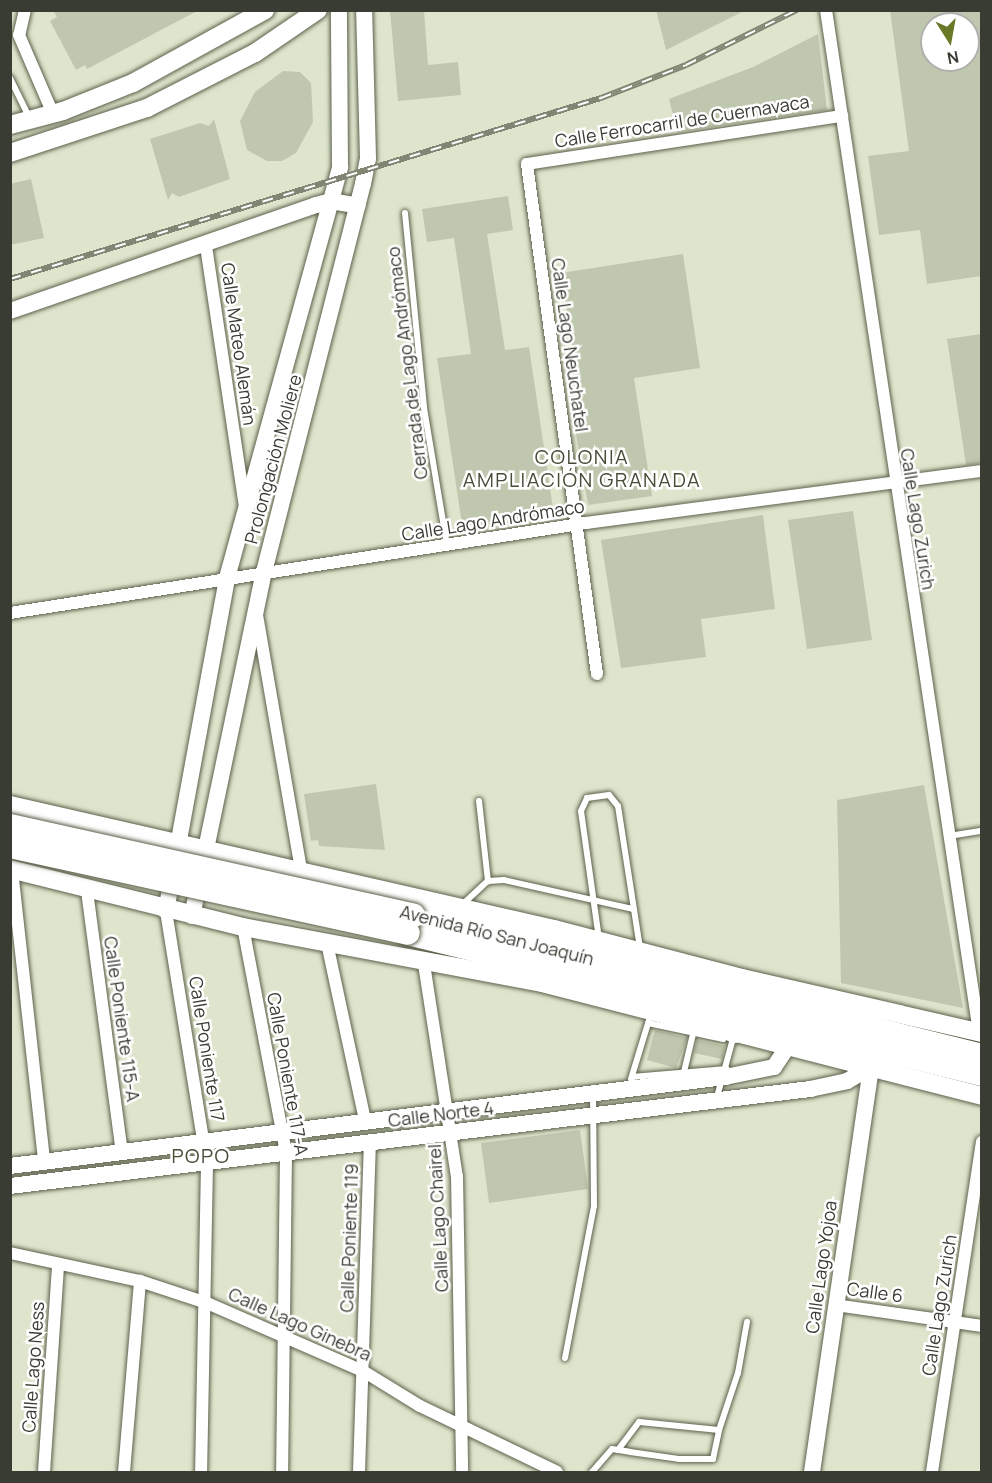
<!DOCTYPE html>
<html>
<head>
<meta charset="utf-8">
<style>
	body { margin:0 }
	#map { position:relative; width:992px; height:1483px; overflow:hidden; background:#dee5cc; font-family:Manrope,sans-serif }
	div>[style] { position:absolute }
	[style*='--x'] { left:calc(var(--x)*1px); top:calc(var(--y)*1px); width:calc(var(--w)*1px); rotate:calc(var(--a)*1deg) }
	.building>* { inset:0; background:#c0c7af }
	.roads { filter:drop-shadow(0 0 2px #5b614b) drop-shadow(0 0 2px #5b614b) }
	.service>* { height:6px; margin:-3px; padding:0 3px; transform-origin:3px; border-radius:3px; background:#fff }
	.minor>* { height:12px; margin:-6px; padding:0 6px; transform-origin:6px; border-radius:6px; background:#fff }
	.tertiary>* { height:16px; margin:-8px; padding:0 8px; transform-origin:8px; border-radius:8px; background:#fff }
	.secondary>* { height:18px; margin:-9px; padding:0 9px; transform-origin:9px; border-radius:9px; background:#fff }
	.motorway>* { height:24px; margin:-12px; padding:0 12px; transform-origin:12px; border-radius:12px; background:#fff }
	.rail>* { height:6px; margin-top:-3px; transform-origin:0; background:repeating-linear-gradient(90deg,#fff 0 11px,#808574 0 22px); box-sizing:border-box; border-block:2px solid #808574 }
	.bridges { filter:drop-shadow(0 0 2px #5b614b) drop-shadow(0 0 2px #5b614b) }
	.motorway-bridge>* { height:24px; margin:-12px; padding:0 12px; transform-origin:12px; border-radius:12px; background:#fff }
	span { translate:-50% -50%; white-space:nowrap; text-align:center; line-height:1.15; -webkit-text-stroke:5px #fff; paint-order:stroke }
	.street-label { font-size:18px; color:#393c32 }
	.neighbourhood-label { font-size:20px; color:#484d38; letter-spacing:1.5px }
	.frame { position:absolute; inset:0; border:12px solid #393c32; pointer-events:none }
	.north { position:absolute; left:920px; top:12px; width:60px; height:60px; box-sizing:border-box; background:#fff; border:2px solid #b0b1ad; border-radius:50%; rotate:169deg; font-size:16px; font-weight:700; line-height:24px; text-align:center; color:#393c32 }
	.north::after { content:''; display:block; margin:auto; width:21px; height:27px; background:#697927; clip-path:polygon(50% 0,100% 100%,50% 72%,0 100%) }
</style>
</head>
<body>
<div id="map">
	<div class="building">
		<i style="clip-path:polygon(53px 10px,199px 10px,87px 69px,85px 65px,76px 70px,50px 21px,57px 17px)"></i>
		<i style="clip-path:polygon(390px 10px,424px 10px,428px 65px,458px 62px,461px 95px,398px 101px)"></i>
		<i style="clip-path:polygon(656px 10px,746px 10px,666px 50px)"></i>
		<i style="clip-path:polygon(evenodd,890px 10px,981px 10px,981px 276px,927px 284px,920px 230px,879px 235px,868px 156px,909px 151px,890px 10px,932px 24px,968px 24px,968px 60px,932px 60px,932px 24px)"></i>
		<i style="clip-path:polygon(818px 34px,827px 110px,677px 132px,669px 99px,753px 67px)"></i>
		<i style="clip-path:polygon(283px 71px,300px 72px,311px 83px,313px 122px,296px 153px,282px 161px,267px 161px,247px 150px,240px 121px,255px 92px)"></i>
		<i style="clip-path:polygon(214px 119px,230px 179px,179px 197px,172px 193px,168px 200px,150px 139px,200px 123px,209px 126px)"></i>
		<i style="clip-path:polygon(31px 179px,44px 238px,10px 245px,10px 184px)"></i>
		<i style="clip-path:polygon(508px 196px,513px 230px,487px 234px,505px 350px,529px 347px,554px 515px,463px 531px,437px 358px,471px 354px,454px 238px,427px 242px,422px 209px)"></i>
		<i style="clip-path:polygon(683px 254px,700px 368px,634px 378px,652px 496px,588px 505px,570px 398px,580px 396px,561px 273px)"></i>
		<i style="clip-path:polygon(981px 334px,981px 463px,966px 465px,947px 339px)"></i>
		<i style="clip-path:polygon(853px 511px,872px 640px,807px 649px,788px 520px)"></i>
		<i style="clip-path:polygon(763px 515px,775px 609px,701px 619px,706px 657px,621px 668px,601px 540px)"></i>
		<i style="clip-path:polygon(376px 784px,385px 850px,319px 846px,318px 840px,311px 841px,304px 794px)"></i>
		<i style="clip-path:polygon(924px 785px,963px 1008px,841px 983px,837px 800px)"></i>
		<i style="clip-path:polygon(655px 1030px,687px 1038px,676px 1068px,647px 1060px)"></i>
		<i style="clip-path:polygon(697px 1040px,725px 1046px,722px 1059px,694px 1053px)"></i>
		<i style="clip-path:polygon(580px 1130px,588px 1189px,489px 1203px,481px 1143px)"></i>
	</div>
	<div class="roads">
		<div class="service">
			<i style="--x:10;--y:78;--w:43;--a:64"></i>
			<i style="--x:405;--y:213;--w:196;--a:84.4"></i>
			<i style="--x:424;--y:408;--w:139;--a:80.5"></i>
			<i style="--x:479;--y:801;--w:81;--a:83.6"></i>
			<i style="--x:949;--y:836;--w:33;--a:-9"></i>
			<i style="--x:463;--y:904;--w:34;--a:-43"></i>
			<i style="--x:488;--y:881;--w:16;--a:-4"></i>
			<i style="--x:504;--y:880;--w:132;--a:12.7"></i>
			<i style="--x:599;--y:939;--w:129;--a:-98"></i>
			<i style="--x:581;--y:811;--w:14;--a:-65"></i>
			<i style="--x:587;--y:798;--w:22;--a:-8"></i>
			<i style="--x:609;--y:795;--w:14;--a:51"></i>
			<i style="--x:618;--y:806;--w:144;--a:81.2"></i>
			<i style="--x:648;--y:1023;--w:77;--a:12"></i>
			<i style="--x:683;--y:1076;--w:47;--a:-76.6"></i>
			<i style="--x:632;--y:1077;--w:95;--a:-4.8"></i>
			<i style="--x:631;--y:1079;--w:62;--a:-73"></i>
			<i style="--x:717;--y:1097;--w:64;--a:-74.7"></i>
			<i style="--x:565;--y:1358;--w:155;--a:-79.2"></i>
			<i style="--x:594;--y:1206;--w:113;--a:-90.5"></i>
			<i style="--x:719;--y:1430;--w:60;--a:-71.6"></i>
			<i style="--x:738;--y:1373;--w:52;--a:-80"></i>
			<i style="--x:592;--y:1472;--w:30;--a:-49"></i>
			<i style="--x:612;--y:1449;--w:18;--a:9"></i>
			<i style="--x:630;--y:1452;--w:49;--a:8.1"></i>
			<i style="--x:679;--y:1459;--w:34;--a:0"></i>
			<i style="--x:713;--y:1459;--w:30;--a:-78"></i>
			<i style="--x:719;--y:1430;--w:80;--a:-174.3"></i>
			<i style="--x:639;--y:1422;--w:35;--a:127"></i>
		</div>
		<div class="minor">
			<i style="--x:25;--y:10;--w:26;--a:103"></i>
			<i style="--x:19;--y:35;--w:86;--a:66.7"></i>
			<i style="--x:826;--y:10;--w:1033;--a:81.49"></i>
			<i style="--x:206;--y:246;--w:263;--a:81.5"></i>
			<i style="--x:10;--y:613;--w:583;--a:-8.88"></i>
			<i style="--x:586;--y:523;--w:399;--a:-7.5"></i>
			<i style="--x:257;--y:615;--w:260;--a:80.2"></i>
			<i style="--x:597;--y:674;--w:515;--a:-97.82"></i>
			<i style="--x:527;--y:164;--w:319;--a:-8.7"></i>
			<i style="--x:12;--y:870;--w:294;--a:83.7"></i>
			<i style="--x:87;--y:891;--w:263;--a:82.4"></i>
			<i style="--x:166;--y:911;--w:256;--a:80.8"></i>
			<i style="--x:207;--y:1164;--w:308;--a:91.1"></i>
			<i style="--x:243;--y:927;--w:230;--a:79.2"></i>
			<i style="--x:286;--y:1153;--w:319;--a:90.7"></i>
			<i style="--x:327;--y:943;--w:181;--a:77.9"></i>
			<i style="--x:424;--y:964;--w:215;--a:81.2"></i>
			<i style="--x:457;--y:1176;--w:296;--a:89"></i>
			<i style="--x:10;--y:1253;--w:133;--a:12.2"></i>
			<i style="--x:140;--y:1281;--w:71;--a:18.2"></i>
			<i style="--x:207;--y:1303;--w:170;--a:23.6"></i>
			<i style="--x:363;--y:1371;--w:67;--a:31.6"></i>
			<i style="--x:420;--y:1406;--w:152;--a:25.7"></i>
			<i style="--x:835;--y:1305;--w:148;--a:8.1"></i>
			<i style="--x:44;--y:1472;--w:208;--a:-86.1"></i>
			<i style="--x:124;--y:1472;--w:192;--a:-85.2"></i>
			<i style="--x:359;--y:1472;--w:330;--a:-88.1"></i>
			<i style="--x:932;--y:1472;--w:334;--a:-81.4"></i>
		</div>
		<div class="tertiary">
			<i style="--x:10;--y:311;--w:324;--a:-19.1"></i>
			<i style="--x:316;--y:205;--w:16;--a:-15"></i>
			<i style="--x:331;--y:201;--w:27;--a:10"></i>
			<i style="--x:166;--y:911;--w:339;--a:-79.6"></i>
			<i style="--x:227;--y:578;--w:426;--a:-74.6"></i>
			<i style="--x:340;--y:167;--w:157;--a:-90.4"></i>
			<i style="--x:192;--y:916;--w:351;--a:-78.2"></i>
			<i style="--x:264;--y:572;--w:400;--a:-75.7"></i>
			<i style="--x:363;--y:184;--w:26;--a:-79"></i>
			<i style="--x:368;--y:158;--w:148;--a:-91.5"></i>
			<i style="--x:10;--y:1166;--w:721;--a:-7.1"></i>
			<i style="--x:725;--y:1077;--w:50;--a:-11.5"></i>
			<i style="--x:774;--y:1067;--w:27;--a:-56"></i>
			<i style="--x:10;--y:1186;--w:806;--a:-6.91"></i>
			<i style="--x:810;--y:1089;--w:38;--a:-12"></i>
			<i style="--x:847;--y:1081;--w:28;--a:-30"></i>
			<i style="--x:812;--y:1472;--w:409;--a:-81.7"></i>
		</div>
		<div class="secondary">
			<i style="--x:10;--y:125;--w:55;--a:-14.8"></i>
			<i style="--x:63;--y:111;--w:75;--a:-21.8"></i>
			<i style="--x:133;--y:83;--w:151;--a:-28.9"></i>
			<i style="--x:10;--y:153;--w:144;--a:-18.2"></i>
			<i style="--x:147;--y:108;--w:121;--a:-27"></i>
			<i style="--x:255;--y:53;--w:76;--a:-34.3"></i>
			<i style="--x:10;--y:805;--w:558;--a:12.84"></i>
			<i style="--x:554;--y:929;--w:194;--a:14.6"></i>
			<i style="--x:742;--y:978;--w:246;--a:12.9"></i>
			<i style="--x:10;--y:869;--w:240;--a:14"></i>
			<i style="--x:243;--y:927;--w:304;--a:10.6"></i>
			<i style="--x:542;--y:983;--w:454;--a:14.4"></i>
		</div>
		<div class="motorway">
			<i style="--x:413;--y:915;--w:586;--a:13.92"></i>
			<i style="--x:408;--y:933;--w:591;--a:13.8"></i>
			<i style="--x:698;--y:1013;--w:41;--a:25.9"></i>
		</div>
	</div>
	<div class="rail">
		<i style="--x:10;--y:279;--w:618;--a:-17.03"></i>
		<i style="--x:601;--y:98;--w:91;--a:-21.2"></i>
		<i style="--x:686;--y:65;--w:124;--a:-26.4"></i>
	</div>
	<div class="bridges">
		<div class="motorway-bridge">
			<i style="--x:10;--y:826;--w:413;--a:12.5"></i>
			<i style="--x:10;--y:846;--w:407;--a:12.3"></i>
		</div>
	</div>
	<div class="street-label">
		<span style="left:682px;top:121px;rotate:-9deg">Calle Ferrocarril de Cuernavaca</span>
		<span style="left:239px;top:344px;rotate:82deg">Calle Mateo Alemán</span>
		<span style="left:570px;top:345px;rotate:82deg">Calle Lago Neuchatel</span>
		<span style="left:407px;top:363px;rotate:-97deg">Cerrada de Lago Andrómaco</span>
		<span style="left:273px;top:459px;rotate:-75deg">Prolongación Moliere</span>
		<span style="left:918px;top:519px;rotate:81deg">Calle Lago Zurich</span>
		<span style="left:493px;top:520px;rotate:-9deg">Calle Lago Andrómaco</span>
		<span style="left:497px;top:935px;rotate:14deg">Avenida Río San Joaquín</span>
		<span style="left:122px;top:1019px;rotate:82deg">Calle Poniente 115-A</span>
		<span style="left:207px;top:1049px;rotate:81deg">Calle Poniente 117</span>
		<span style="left:288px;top:1074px;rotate:80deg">Calle Poniente 117-A</span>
		<span style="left:441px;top:1114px;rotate:-7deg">Calle Norte 4</span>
		<span style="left:438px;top:1218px;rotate:-93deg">Calle Lago Chairel</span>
		<span style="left:349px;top:1238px;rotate:-88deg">Calle Poniente 119</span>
		<span style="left:821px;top:1267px;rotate:-82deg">Calle Lago Yojoa</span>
		<span style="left:875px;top:1292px;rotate:8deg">Calle 6</span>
		<span style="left:939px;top:1305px;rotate:-81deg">Calle Lago Zurich</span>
		<span style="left:300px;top:1324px;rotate:24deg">Calle Lago Ginebra</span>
		<span style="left:33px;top:1367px;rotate:-86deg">Calle Lago Ness</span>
	</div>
	<div class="neighbourhood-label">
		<span style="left:582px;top:468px">COLONIA<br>AMPLIACIÓN GRANADA</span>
		<span style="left:201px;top:1155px">POPO</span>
	</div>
	<div class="frame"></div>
	<div class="north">N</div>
</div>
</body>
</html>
